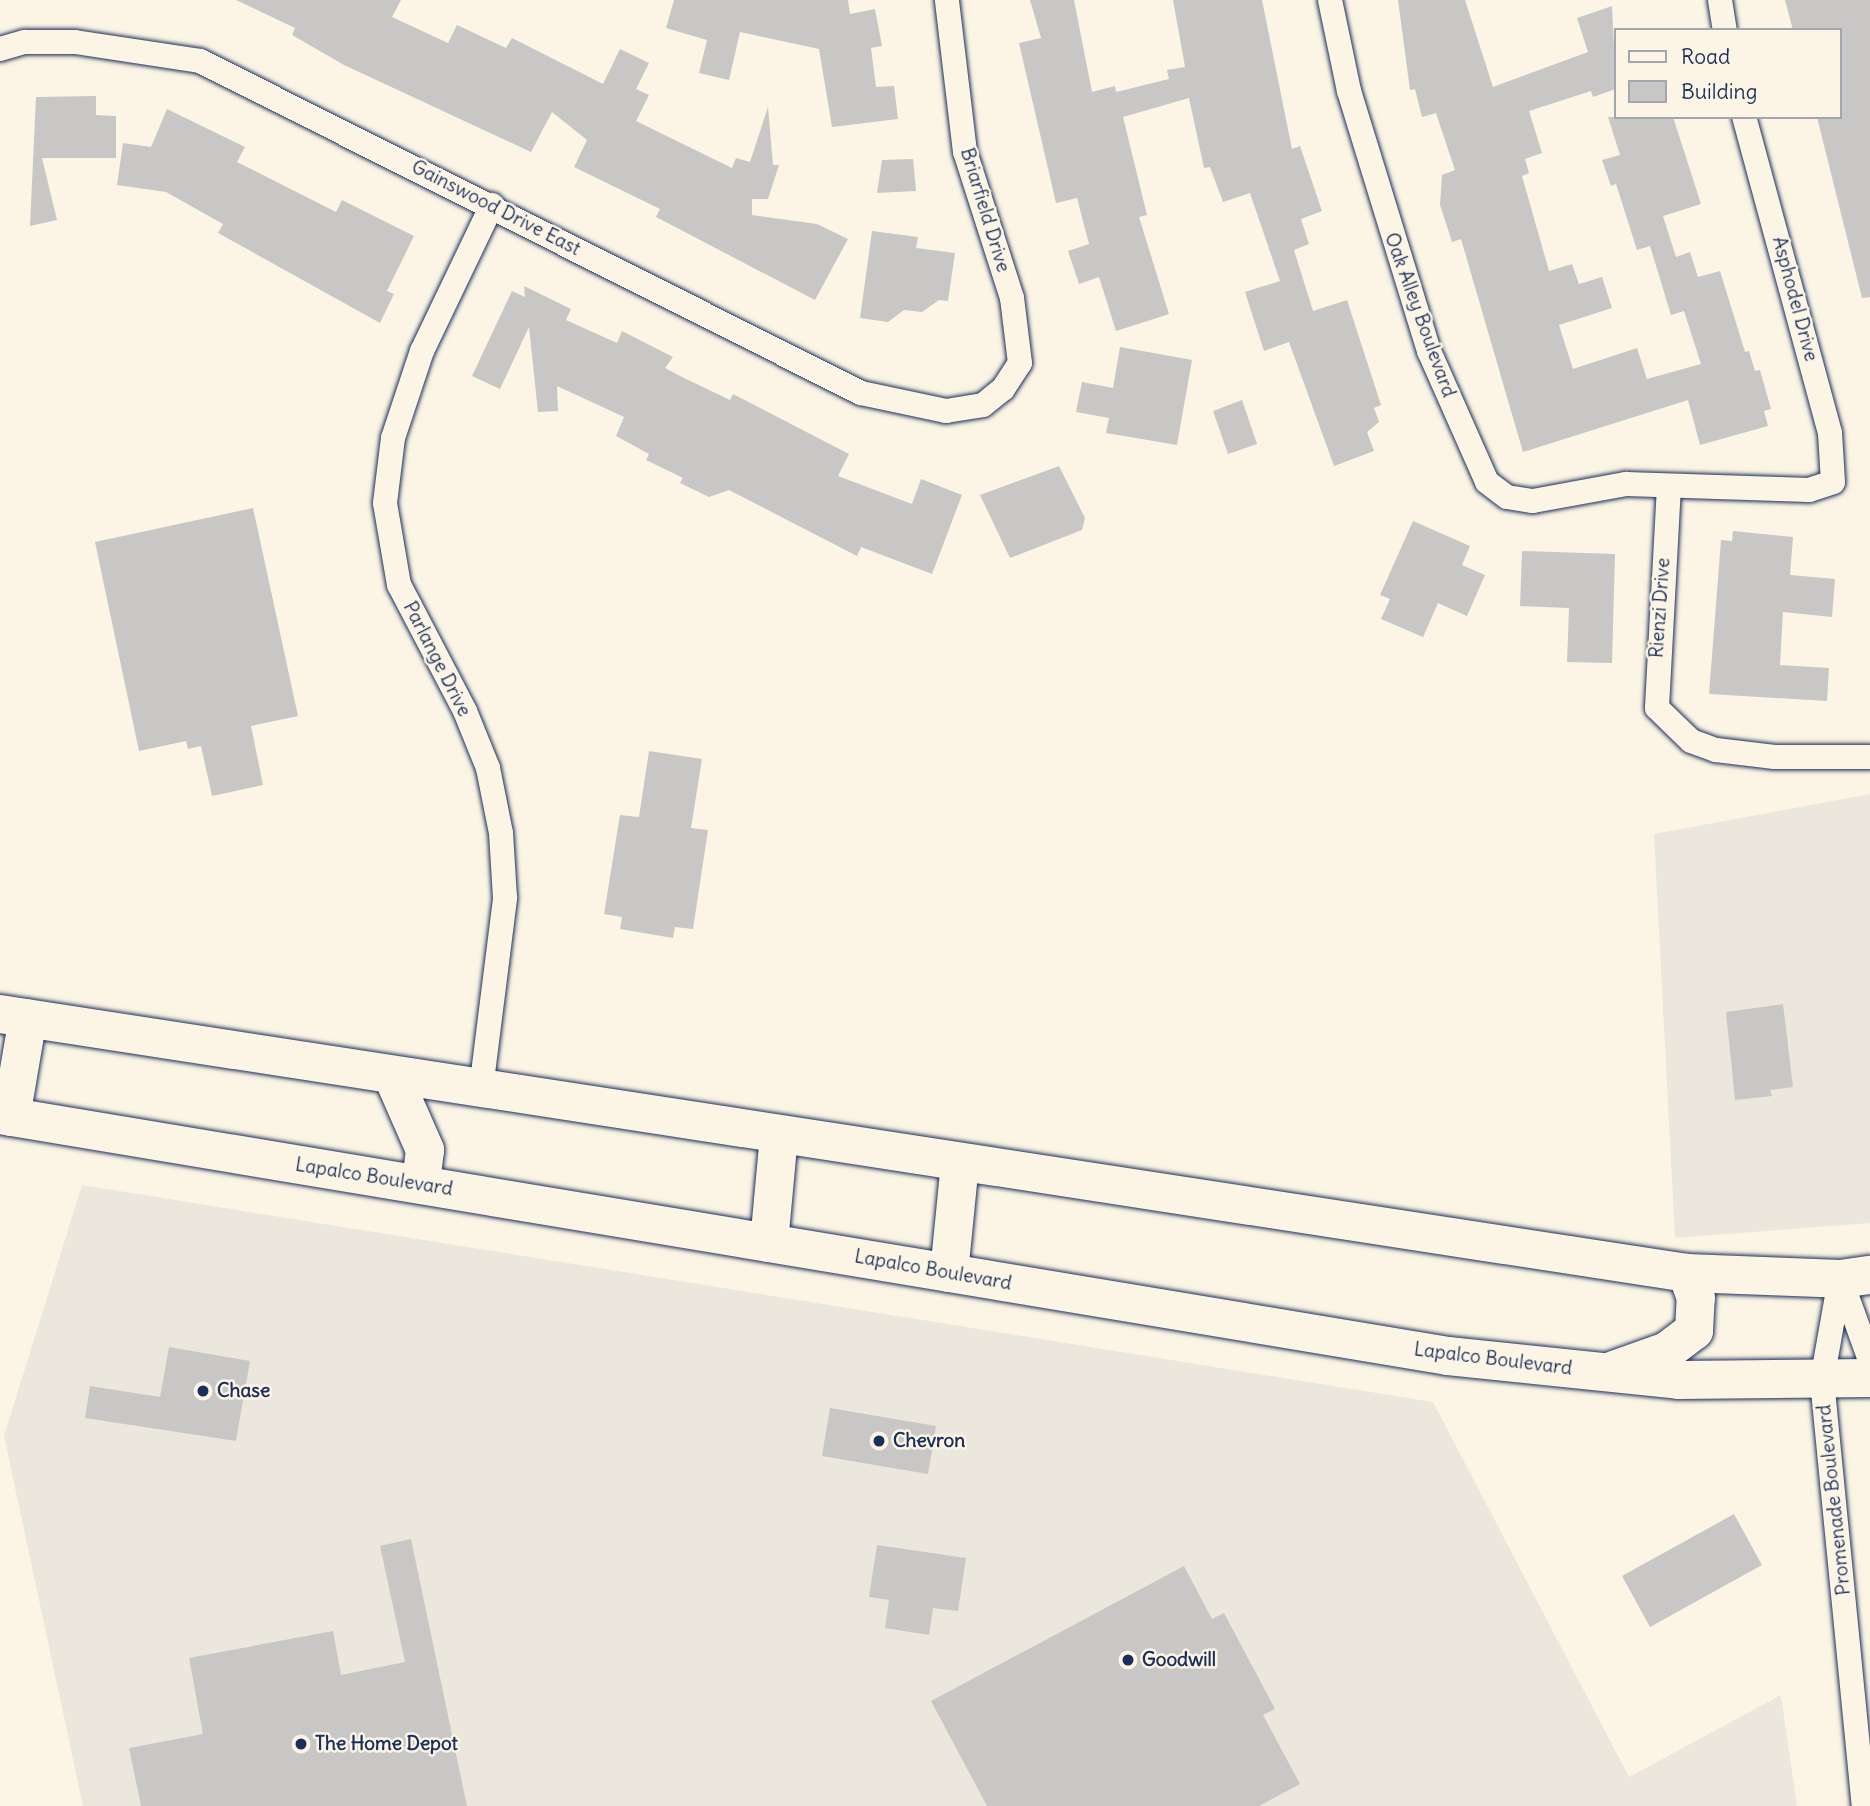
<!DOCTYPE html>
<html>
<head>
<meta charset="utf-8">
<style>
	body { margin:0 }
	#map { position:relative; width:1870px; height:1806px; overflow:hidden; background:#fcf5e5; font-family:Delius,sans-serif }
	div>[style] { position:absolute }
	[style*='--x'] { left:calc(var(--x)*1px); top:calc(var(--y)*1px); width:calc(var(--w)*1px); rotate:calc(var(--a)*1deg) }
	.built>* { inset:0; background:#ece7dc }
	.building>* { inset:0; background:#c8c7c6 }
	.roads { filter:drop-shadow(0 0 2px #1b2f5e) drop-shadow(0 0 2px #1b2f5e) }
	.minor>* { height:24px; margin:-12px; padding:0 12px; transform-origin:12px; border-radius:12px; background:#fcf5e5 }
	.primary>* { height:38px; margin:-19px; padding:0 19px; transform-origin:19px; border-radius:19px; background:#fcf5e5 }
	.dots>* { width:19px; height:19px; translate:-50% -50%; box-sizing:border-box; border:4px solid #fcf5e5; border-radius:50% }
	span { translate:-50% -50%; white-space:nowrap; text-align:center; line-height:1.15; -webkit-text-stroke:5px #fcf5e5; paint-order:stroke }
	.street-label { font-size:19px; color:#1b2f5e }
	.poi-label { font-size:19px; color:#1b2f5e; font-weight:700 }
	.left { translate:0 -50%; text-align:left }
	.legend { position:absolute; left:1614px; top:28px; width:228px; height:91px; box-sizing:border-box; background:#fcf5e5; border:2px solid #a2a6af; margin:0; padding:9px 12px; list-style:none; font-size:21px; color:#1b2f5e }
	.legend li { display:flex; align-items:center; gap:14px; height:35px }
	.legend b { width:35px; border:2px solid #a2a6af }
</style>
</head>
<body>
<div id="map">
	<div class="built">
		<i style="clip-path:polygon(1870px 794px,1870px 1223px,1675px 1238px,1654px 834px)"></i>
		<i style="clip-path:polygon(82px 1185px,1433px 1402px,1629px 1777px,1781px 1695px,1797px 1806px,83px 1806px,4px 1436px)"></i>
	</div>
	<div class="building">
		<i style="clip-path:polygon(236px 0,401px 0,392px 17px,448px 43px,457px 25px,506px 48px,512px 38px,603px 84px,620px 49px,649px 63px,636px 89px,649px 95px,636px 121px,732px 168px,736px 158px,750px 162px,768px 107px,773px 165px,779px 165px,768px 199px,752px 199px,752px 215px,817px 224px,848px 239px,815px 300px,656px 217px,660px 209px,574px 167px,587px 140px,552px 112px,531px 152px,344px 65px,292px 35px,295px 28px)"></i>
		<i style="clip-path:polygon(674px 0,848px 0,850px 14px,875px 9px,882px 46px,871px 48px,876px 87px,894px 86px,898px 119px,832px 127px,819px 49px,740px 32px,729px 80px,699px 73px,707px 40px,666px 28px)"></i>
		<i style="clip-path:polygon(1030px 0,1074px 0,1092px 92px,1115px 86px,1116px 92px,1169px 79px,1167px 70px,1185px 67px,1173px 0,1262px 0,1292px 149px,1300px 146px,1322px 211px,1301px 219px,1309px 244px,1294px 250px,1313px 311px,1347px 300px,1381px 405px,1374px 408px,1379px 422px,1367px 432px,1374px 451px,1334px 466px,1289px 342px,1264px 351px,1245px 292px,1280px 281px,1250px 193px,1223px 202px,1210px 167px,1204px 168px,1189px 98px,1123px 117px,1147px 215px,1139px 217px,1169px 314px,1116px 331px,1099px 277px,1079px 284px,1068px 251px,1089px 244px,1077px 198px,1056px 203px,1019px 43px,1041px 38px)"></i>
		<i style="clip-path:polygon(1398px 0,1465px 0,1493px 87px,1588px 52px,1577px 18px,1612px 6px,1616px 89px,1593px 97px,1591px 91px,1529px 111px,1542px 153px,1525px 159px,1529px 173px,1522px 176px,1549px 271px,1572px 264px,1579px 284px,1602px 277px,1612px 308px,1559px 325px,1573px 369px,1637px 348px,1647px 379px,1701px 364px,1684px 311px,1671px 315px,1650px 246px,1637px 250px,1616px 184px,1611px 186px,1602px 160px,1620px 155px,1608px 117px,1673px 117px,1701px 204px,1663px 216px,1676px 257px,1690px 252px,1698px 277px,1720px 271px,1745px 352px,1749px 351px,1755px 371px,1760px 370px,1771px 409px,1764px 411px,1768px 426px,1700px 445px,1688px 400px,1523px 452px,1461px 239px,1452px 242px,1440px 205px,1442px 175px,1455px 170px,1436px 113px,1422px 117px,1415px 89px,1410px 90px)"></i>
		<i style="clip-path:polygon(1785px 0,1870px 0,1870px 297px,1862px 298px,1817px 117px,1840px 117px,1840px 30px,1793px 30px)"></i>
		<i style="clip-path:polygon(96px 96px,96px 115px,116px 116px,116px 158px,42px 158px,57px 220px,30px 226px,36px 97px)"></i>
		<i style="clip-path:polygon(167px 109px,245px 147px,237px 162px,336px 212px,342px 200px,414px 236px,387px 291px,394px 294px,380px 323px,218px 233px,223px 224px,166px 192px,117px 185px,123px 143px,151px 147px)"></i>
		<i style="clip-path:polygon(913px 159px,916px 191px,877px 193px,882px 160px)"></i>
		<i style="clip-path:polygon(872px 231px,918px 237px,916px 248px,955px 253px,948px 301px,939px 300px,922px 312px,904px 310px,888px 322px,860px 318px)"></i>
		<i style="clip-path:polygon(524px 286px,571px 309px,566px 320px,617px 343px,622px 331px,673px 357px,665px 368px,682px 377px,730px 400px,733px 394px,849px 454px,838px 476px,912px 504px,921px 479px,962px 495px,932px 574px,861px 547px,857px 556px,729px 490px,709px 497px,680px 483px,683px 478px,646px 460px,649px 454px,616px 436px,624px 417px,557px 386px,558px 411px,538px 412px,529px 327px,500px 389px,472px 376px,512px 291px,525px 297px)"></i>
		<i style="clip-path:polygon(1120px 347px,1192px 360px,1177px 445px,1106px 433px,1109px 418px,1076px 412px,1082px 382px,1113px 388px)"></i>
		<i style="clip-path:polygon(1242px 400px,1257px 444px,1228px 454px,1213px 411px)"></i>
		<i style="clip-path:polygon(1059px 466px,1085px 518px,1082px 530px,1010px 558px,980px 495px)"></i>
		<i style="clip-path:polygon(253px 508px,298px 716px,251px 726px,263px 785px,212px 796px,201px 746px,188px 749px,186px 741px,139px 751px,95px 542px)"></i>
		<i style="clip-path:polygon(1413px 521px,1470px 546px,1462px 565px,1485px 575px,1467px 616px,1438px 603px,1423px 637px,1381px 619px,1390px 599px,1380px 595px)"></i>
		<i style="clip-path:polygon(1733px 531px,1793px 537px,1790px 575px,1835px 579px,1832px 617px,1783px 612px,1780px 665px,1829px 668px,1827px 701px,1709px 694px,1721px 540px,1732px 541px)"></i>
		<i style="clip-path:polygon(1522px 551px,1615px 554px,1612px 663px,1567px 662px,1569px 608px,1520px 606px)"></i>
		<i style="clip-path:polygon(649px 751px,702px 759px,691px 828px,708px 830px,693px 929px,675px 927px,673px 938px,620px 929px,622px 917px,604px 914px,620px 815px,639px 817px)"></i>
		<i style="clip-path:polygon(1783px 1004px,1793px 1087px,1770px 1090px,1772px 1096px,1735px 1100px,1726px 1012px)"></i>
		<i style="clip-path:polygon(169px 1347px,250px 1361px,236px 1441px,85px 1418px,90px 1386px,160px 1397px)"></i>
		<i style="clip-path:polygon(830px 1408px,936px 1426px,928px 1474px,822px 1456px)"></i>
		<i style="clip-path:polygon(1734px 1514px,1762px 1565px,1650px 1627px,1622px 1576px)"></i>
		<i style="clip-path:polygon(411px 1539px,467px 1806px,141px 1806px,129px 1748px,203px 1734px,189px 1658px,333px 1631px,341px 1675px,405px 1662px,380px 1546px)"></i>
		<i style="clip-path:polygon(877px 1545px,966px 1558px,958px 1611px,933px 1608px,929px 1635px,885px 1628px,889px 1600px,869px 1597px)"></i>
		<i style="clip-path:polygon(1184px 1566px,1212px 1619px,1224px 1613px,1275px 1709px,1263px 1715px,1300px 1784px,1259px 1806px,987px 1806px,931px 1701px)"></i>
	</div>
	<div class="roads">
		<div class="minor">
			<i style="--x:1330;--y:0;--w:93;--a:78.2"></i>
			<i style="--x:1349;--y:91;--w:272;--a:72.9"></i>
			<i style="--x:1429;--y:351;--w:143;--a:66.1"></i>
			<i style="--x:1487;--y:482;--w:25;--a:37"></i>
			<i style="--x:1507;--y:497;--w:26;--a:9"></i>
			<i style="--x:1533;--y:501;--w:95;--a:-10.4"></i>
			<i style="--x:1626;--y:484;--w:183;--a:1.9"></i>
			<i style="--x:1809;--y:490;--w:25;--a:-18"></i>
			<i style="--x:1833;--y:482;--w:49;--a:-93.5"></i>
			<i style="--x:1830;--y:433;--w:327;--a:-105.2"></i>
			<i style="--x:1720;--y:0;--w:30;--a:81"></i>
			<i style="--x:0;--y:49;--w:26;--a:-16"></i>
			<i style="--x:25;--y:42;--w:50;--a:0"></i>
			<i style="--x:75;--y:42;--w:126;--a:8.6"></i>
			<i style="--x:200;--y:61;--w:740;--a:26.67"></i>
			<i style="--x:861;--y:393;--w:87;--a:12"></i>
			<i style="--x:946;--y:411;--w:37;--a:-9"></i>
			<i style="--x:983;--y:405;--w:26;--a:-39"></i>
			<i style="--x:1003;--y:389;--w:31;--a:-57"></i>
			<i style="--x:1020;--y:363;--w:65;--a:-97"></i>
			<i style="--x:1012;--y:298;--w:153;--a:-107.8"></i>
			<i style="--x:965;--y:152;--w:153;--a:-96.8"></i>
			<i style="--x:1669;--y:486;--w:222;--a:93.1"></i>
			<i style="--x:1657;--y:708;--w:47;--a:44.1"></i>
			<i style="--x:1691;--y:741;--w:27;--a:20"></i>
			<i style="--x:1716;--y:750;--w:59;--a:6.8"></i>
			<i style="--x:1775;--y:757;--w:95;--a:0"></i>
			<i style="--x:481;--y:1089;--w:193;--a:-82.8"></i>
			<i style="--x:505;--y:898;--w:65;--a:-93.5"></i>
			<i style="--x:501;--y:833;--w:66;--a:-101.3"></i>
			<i style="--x:488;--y:768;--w:61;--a:-112"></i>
			<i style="--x:465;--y:711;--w:142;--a:-117.6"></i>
			<i style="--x:399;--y:585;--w:83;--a:-99.7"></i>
			<i style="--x:385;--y:503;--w:65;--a:-83"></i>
			<i style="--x:393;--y:438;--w:92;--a:-71.6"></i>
			<i style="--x:422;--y:351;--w:162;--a:-64.4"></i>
			<i style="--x:1840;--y:1279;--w:103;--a:100.1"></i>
			<i style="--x:1822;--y:1380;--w:428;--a:84.4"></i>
			<i style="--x:1841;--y:1280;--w:85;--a:70.1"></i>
		</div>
		<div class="primary">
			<i style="--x:0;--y:1014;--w:1707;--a:8.73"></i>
			<i style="--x:1687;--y:1273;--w:153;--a:2.2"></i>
			<i style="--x:1840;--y:1279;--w:30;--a:-8"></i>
			<i style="--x:393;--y:1077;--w:80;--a:66.3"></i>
			<i style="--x:425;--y:1150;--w:35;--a:97"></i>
			<i style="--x:0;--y:1115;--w:1468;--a:9.45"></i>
			<i style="--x:1448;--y:1356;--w:232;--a:5.9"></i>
			<i style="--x:1679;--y:1380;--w:191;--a:-0.6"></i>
			<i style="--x:11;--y:1117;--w:100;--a:-80.3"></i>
			<i style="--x:769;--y:1243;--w:108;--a:-84.7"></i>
			<i style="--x:949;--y:1273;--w:111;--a:-84.3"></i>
			<i style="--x:1614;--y:1370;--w:56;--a:-19.7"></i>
			<i style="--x:1667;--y:1351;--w:34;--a:-37"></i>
			<i style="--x:1694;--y:1331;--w:33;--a:-87"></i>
			<i style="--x:1696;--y:1298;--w:27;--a:-110"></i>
		</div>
	</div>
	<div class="dots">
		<i style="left:203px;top:1391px;background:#1b2f5e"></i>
		<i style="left:879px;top:1441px;background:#1b2f5e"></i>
		<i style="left:1128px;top:1660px;background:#1b2f5e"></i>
		<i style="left:301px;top:1744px;background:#1b2f5e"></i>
	</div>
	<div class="street-label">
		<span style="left:496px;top:208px;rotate:27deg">Gainswood Drive East</span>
		<span style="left:985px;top:210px;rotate:73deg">Briarfield Drive</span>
		<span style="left:1795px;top:299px;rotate:75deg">Asphodel Drive</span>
		<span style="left:1420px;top:315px;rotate:70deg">Oak Alley Boulevard</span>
		<span style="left:1660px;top:608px;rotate:-86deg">Rienzi Drive</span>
		<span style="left:437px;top:659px;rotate:63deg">Parlange Drive</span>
		<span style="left:374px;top:1177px;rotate:9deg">Lapalco Boulevard</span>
		<span style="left:933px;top:1270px;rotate:10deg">Lapalco Boulevard</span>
		<span style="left:1493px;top:1359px;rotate:7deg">Lapalco Boulevard</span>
		<span style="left:1834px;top:1500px;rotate:-96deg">Promenade Boulevard</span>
	</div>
	<div class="poi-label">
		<span class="left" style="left:217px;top:1391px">Chase</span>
		<span class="left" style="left:893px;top:1441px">Chevron</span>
		<span class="left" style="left:1142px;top:1660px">Goodwill</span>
		<span class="left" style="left:315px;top:1744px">The Home Depot</span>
	</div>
	<ul class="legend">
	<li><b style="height:9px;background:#fcf5e5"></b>Road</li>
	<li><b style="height:19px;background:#c8c7c6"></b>Building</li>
	</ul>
</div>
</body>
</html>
